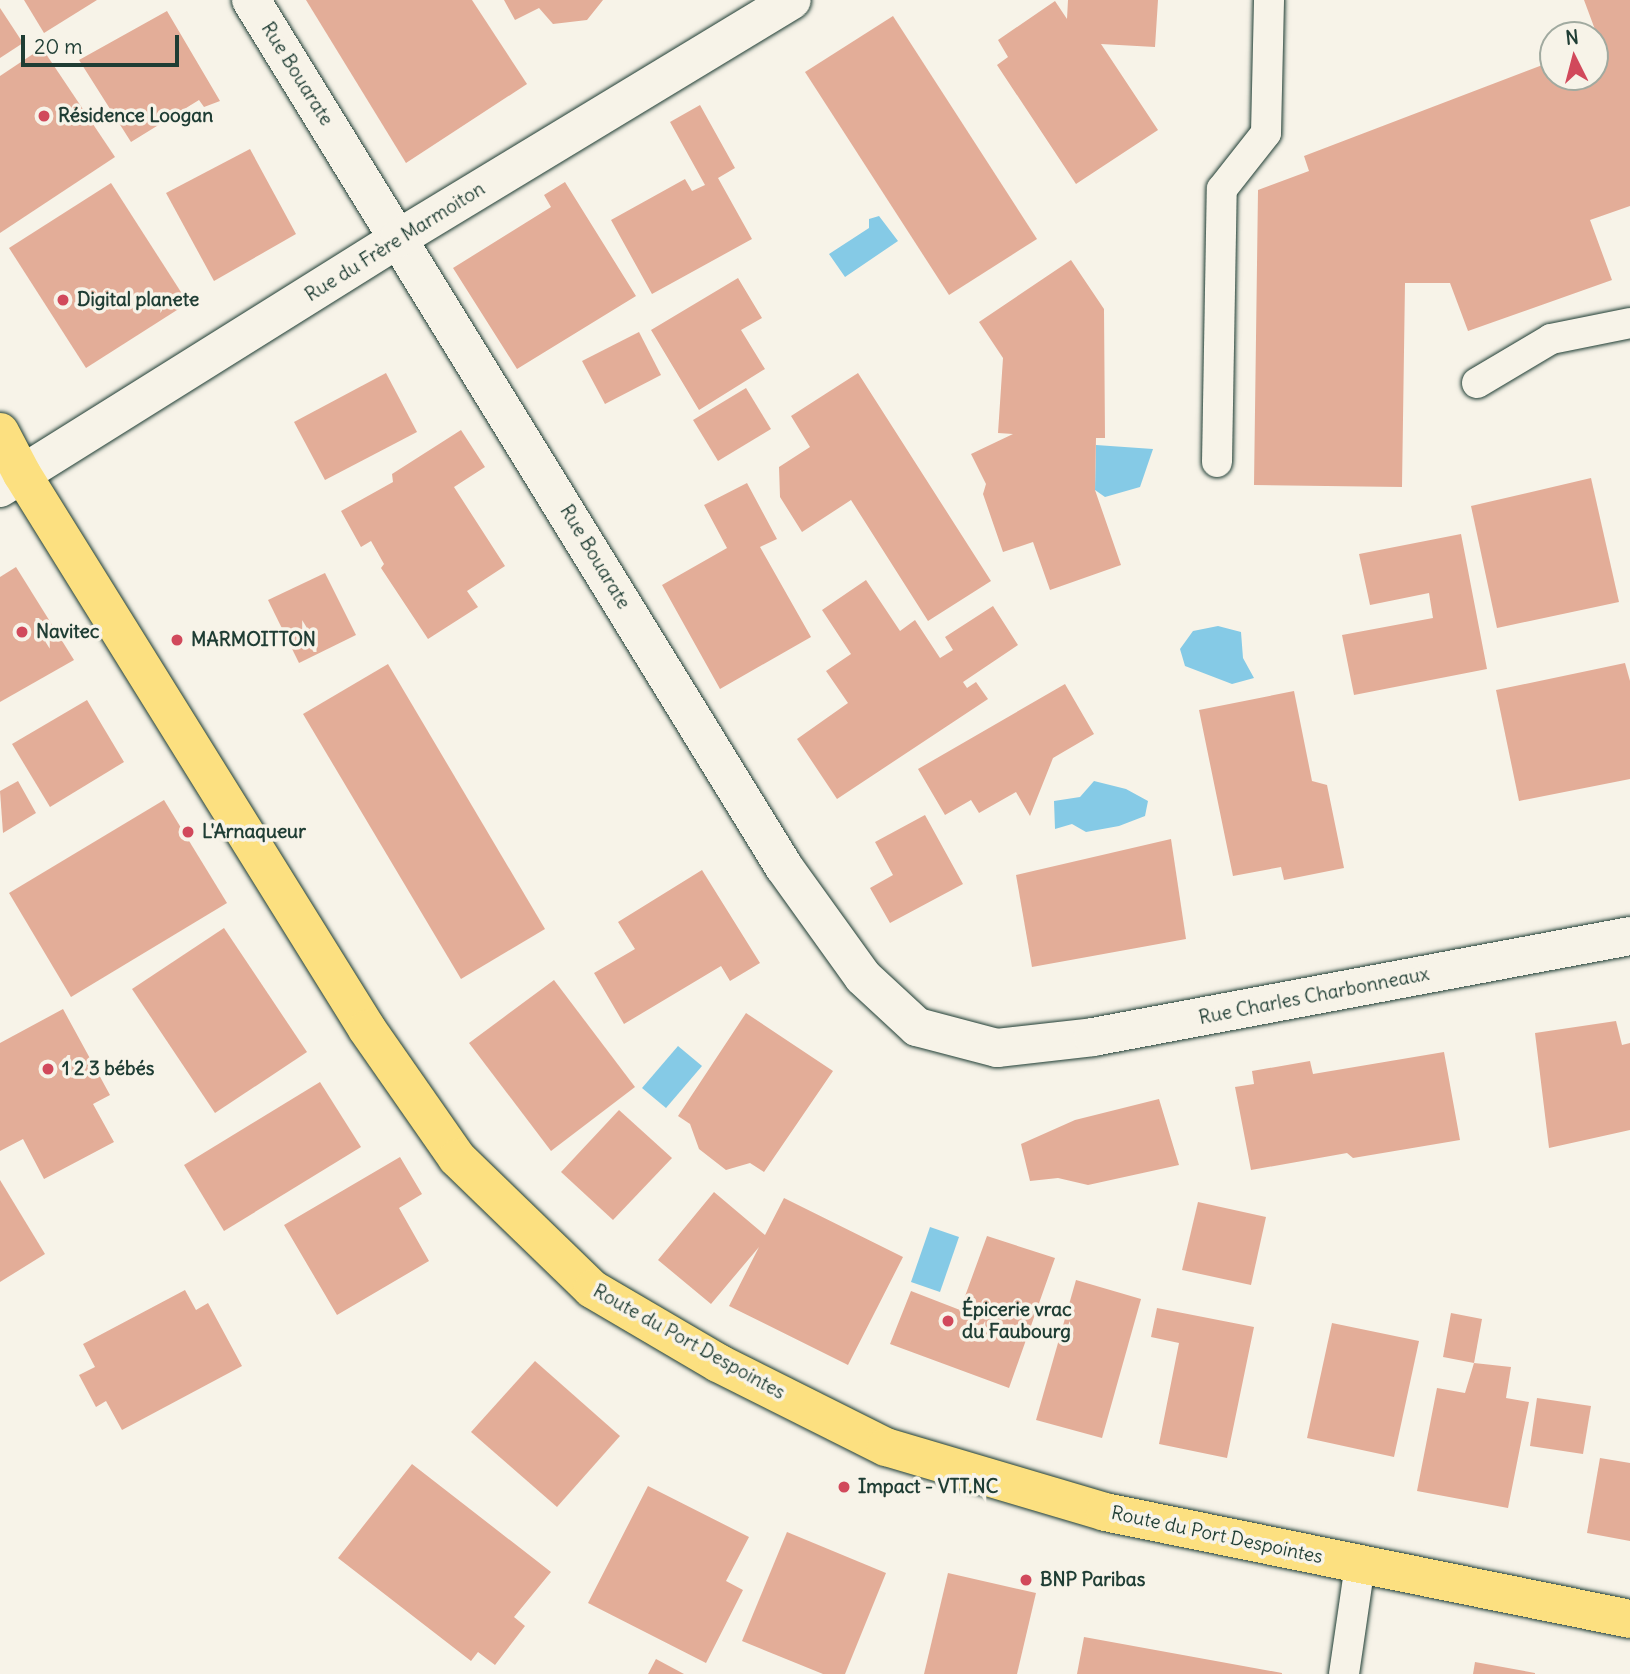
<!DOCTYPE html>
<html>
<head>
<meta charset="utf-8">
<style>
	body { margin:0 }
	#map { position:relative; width:1630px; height:1674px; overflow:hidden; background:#f7f3e8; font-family:Delius,sans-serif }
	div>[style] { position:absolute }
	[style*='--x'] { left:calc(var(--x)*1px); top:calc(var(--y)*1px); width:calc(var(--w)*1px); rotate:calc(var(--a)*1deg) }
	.water>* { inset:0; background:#85cae6 }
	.building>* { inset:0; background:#e3ad98 }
	.roads { filter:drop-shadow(0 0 2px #1f3d34) drop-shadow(0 0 2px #1f3d34) }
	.service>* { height:30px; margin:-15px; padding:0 15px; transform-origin:15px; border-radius:15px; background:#f7f3e8 }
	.minor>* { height:38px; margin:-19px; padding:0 19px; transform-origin:19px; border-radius:19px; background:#f7f3e8 }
	.tertiary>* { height:38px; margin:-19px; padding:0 19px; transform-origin:19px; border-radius:19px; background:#f7f3e8 }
	.primary>* { height:38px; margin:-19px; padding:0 19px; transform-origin:19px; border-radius:19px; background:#fce080 }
	.dots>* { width:19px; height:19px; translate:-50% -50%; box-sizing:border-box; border:4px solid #f7f3e8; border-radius:50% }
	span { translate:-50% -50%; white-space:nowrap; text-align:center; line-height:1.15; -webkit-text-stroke:7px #f7f3e8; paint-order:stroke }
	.street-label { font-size:19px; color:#1f3d34 }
	.poi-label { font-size:19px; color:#1f3d34; font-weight:700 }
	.left { translate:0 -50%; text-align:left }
	.north { position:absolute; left:1539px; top:21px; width:70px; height:70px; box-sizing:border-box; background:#f7f3e8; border:2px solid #a1aaa0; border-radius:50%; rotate:354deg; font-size:19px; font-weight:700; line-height:28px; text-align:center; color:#1f3d34 }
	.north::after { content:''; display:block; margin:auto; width:24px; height:32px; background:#d1495b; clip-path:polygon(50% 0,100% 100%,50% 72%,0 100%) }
	.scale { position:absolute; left:21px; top:35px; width:158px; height:32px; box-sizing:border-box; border:4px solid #1f3d34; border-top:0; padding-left:9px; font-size:21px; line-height:24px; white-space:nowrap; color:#1f3d34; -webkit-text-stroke:5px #f7f3e8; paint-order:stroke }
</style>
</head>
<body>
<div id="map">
	<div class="water">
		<i style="clip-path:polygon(879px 216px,898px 241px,845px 277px,829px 254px,869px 228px,869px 219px)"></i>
		<i style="clip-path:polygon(1096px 445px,1153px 449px,1140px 487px,1105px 497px,1095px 490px)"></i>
		<i style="clip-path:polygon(1218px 626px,1241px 632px,1243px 658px,1254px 678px,1232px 684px,1185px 666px,1180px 649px,1193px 631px)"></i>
		<i style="clip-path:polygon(1094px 781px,1126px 789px,1148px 801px,1145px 816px,1119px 826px,1086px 832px,1072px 824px,1055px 829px,1054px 801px,1080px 797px)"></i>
		<i style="clip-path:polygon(678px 1046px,702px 1066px,666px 1108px,642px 1088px)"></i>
		<i style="clip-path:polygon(930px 1227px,959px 1237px,940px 1292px,911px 1282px)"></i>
	</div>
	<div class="building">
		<i style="clip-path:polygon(24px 0,97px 0,44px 33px)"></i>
		<i style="clip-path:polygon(306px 0,472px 0,527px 84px,406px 163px)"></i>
		<i style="clip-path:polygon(504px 0,603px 0,587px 20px,553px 24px,539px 8px,515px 20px)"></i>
		<i style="clip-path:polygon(1068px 0,1158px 0,1155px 47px,1101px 44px,1158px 130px,1076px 184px,997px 65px,1008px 57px,998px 40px,1055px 1px,1067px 19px)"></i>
		<i style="clip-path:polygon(1584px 0,1630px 0,1630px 206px,1590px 220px,1612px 280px,1468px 331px,1450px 283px,1405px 283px,1402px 487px,1254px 485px,1258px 190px,1309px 171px,1304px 156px,1553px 61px,1553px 77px,1595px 77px,1595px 45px,1600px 43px)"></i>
		<i style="clip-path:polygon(0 8px,23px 43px,0 58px)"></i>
		<i style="clip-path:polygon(167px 11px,220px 101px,204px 107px,199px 100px,131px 142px,79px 60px)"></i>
		<i style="clip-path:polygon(893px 16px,1037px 239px,949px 295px,805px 72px)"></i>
		<i style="clip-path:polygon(42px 48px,115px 157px,0 233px,0 76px)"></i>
		<i style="clip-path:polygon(700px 105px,735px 168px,718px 178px,752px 239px,652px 294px,611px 220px,685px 179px,692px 191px,705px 185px,670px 122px)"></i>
		<i style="clip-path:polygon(250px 149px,296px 234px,214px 281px,166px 193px)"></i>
		<i style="clip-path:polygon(565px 182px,636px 296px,517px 369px,453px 268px,551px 207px,544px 195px)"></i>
		<i style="clip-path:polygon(111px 183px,188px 303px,86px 368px,9px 248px)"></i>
		<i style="clip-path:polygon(1071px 260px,1104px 309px,1105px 438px,1096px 438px,1095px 490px,1121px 565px,1050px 590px,1033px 542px,1003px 552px,983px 494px,986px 484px,971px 454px,1013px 434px,998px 433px,1003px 358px,979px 322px)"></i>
		<i style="clip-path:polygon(738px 278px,762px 318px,741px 330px,765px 369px,699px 410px,651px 330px)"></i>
		<i style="clip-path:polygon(639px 332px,661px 375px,605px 404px,582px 361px)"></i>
		<i style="clip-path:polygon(386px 373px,417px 432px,325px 480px,294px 422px)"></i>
		<i style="clip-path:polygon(858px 373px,991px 581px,928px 621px,851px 500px,802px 532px,780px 497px,779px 467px,810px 447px,791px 416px)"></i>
		<i style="clip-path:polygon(746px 388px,771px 429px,718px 461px,693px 420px)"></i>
		<i style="clip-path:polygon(461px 430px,485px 467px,454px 487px,505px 566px,467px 591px,478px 607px,428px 639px,381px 568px,384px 564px,371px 541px,361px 547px,341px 511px,393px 482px,392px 474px)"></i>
		<i style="clip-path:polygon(1591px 478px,1619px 602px,1497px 628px,1471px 506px)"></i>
		<i style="clip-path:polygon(747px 483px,777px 539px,760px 547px,811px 637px,720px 689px,662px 585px,727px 548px,704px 505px)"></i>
		<i style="clip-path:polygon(1461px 534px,1487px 669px,1354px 695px,1342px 635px,1433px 618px,1429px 593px,1370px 605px,1359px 554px)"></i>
		<i style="clip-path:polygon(16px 567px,74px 660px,0 702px,0 577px)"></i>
		<i style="clip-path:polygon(325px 573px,356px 635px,299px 663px,268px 600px)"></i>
		<i style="clip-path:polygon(866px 580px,900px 631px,915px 620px,940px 658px,953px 650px,945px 637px,993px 606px,1018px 645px,963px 682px,967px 688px,976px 682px,988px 699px,837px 799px,797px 739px,848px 703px,826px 671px,851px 654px,822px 610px)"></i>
		<i style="clip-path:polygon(1625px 663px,1630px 681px,1630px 779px,1519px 801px,1496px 690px)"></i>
		<i style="clip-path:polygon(388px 664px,545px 929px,461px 979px,303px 714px)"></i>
		<i style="clip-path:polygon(1065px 684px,1094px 734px,1053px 758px,1030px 816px,1016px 792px,979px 813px,971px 800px,945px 815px,918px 769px)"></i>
		<i style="clip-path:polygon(1294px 691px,1312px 781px,1327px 785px,1344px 868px,1284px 880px,1281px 867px,1233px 876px,1199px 710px)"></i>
		<i style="clip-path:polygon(87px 700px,124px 762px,50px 807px,12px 744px)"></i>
		<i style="clip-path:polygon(18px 781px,36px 813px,3px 833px,0 791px)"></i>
		<i style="clip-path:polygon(164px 800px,227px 903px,71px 997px,9px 893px)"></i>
		<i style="clip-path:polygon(925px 815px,963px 884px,890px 923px,870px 888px,893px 875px,875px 842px)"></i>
		<i style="clip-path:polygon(1171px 839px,1186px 939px,1032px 967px,1016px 875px)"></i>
		<i style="clip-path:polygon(702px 870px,760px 963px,730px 981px,721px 966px,624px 1024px,594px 973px,635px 949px,618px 922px)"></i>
		<i style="clip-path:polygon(224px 928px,307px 1052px,215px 1113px,132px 989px)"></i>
		<i style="clip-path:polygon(554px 980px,635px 1087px,551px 1151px,469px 1043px)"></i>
		<i style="clip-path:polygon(63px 1009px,110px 1095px,93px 1104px,114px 1142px,44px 1179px,23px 1139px,0 1151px,0 1043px)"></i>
		<i style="clip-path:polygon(746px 1013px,833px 1071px,764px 1172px,750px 1163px,726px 1170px,699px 1149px,690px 1124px,678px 1116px)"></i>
		<i style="clip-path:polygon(1616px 1021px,1622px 1045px,1630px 1043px,1630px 1130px,1549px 1148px,1535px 1033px)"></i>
		<i style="clip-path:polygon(1444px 1052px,1460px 1140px,1353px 1158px,1347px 1153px,1251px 1170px,1235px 1087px,1254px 1084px,1252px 1071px,1310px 1061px,1313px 1074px)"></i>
		<i style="clip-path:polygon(320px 1082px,361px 1147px,224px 1231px,184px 1165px)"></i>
		<i style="clip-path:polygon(1159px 1099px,1179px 1165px,1088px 1185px,1058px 1178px,1030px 1181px,1021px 1144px,1075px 1120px)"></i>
		<i style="clip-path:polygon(619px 1110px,672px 1158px,613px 1220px,561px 1172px)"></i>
		<i style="clip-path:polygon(400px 1157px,422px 1194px,399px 1208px,429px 1261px,337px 1315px,284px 1225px)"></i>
		<i style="clip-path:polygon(0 1180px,45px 1254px,0 1282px)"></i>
		<i style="clip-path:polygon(714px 1192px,765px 1235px,784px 1198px,903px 1257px,848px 1365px,729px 1306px,759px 1247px,711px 1304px,658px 1260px)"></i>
		<i style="clip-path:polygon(1198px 1202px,1266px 1217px,1251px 1285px,1182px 1270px)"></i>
		<i style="clip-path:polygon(987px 1236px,1055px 1258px,1009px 1388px,890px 1344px,911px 1291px,960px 1310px)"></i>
		<i style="clip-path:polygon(1076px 1280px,1141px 1299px,1102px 1438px,1036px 1420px)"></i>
		<i style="clip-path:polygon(185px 1290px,196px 1310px,208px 1303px,242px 1366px,122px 1430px,106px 1401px,96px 1407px,79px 1375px,95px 1367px,83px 1344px)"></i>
		<i style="clip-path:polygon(1157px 1308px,1254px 1327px,1227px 1458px,1159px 1444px,1179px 1343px,1151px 1337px)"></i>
		<i style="clip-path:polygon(1451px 1313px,1482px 1319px,1474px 1363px,1443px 1357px)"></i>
		<i style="clip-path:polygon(1332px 1323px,1419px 1341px,1394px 1457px,1307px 1438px)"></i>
		<i style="clip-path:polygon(535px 1361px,620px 1436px,557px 1507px,471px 1432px)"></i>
		<i style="clip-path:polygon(1474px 1363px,1511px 1367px,1506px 1398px,1529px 1402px,1508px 1508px,1417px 1491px,1437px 1388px,1465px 1393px)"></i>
		<i style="clip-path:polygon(1537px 1398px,1591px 1406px,1583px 1454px,1530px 1446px)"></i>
		<i style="clip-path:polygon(1600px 1458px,1630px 1463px,1630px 1541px,1587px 1533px)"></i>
		<i style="clip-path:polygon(412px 1464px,551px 1572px,514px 1617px,525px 1626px,495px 1665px,478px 1652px,471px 1661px,338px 1558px)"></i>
		<i style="clip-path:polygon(648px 1486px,749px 1537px,726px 1581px,743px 1590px,706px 1663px,588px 1603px)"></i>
		<i style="clip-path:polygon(787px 1532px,886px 1573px,845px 1674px,823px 1674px,742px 1641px)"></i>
		<i style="clip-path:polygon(948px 1573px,1036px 1593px,1017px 1674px,924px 1674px)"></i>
		<i style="clip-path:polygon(1084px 1637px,1282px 1673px,1282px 1674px,1077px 1674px)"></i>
		<i style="clip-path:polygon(656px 1659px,684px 1674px,648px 1674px)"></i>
		<i style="clip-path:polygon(1475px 1662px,1535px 1673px,1535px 1674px,1473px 1674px)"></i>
	</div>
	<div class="roads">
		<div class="service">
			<i style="--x:1477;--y:383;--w:86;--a:-30.7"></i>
			<i style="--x:1551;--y:339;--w:81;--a:-11.4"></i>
			<i style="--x:1217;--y:462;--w:273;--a:-89"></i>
			<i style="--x:1222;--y:189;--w:71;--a:-51.8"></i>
			<i style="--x:1266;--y:133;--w:133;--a:-88.7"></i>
			<i style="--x:1344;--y:1674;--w:111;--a:-81.7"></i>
		</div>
		<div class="minor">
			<i style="--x:251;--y:0;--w:1018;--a:58.42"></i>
			<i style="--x:784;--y:867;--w:135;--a:54.3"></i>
			<i style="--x:863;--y:977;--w:74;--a:42.8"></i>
			<i style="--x:917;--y:1027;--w:83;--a:14.7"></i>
			<i style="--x:997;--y:1048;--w:97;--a:-6.5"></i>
			<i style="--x:1093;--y:1037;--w:546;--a:-10.65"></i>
			<i style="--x:22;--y:474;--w:445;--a:-32"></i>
			<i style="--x:399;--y:238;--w:459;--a:-31.2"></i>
		</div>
		<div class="tertiary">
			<i style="--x:0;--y:488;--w:26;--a:-32"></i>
		</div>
		<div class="primary">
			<i style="--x:0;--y:432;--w:47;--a:62.4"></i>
			<i style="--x:22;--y:474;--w:653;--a:58.13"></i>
			<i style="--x:367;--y:1029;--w:157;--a:55.1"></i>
			<i style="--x:457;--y:1158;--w:188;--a:44.1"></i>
			<i style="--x:592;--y:1289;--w:146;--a:30.4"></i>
			<i style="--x:718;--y:1363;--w:188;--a:26.6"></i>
			<i style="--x:886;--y:1447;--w:228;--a:16.5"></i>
			<i style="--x:1105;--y:1512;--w:536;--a:11.52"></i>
		</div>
	</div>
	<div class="dots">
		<i style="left:44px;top:116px;background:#d1495b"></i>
		<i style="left:63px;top:300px;background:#d1495b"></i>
		<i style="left:22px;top:632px;background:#d1495b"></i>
		<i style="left:177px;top:640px;background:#d1495b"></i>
		<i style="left:188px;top:832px;background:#d1495b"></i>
		<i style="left:48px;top:1069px;background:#d1495b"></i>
		<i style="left:948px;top:1321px;background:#d1495b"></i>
		<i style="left:844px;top:1487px;background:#d1495b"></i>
		<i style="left:1026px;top:1580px;background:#d1495b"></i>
	</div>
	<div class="street-label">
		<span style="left:297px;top:74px;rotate:58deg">Rue Bouarate</span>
		<span style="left:395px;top:242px;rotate:-32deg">Rue du Frère Marmoiton</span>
		<span style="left:595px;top:557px;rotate:59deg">Rue Bouarate</span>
		<span style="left:1314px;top:996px;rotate:-11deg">Rue Charles Charbonneaux</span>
		<span style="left:689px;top:1342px;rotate:29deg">Route du Port Despointes</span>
		<span style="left:1217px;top:1535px;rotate:12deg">Route du Port Despointes</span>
	</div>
	<div class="poi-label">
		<span class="left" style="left:58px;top:116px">Résidence Loogan</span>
		<span class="left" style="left:77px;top:300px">Digital planete</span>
		<span class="left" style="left:36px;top:632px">Navitec</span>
		<span class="left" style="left:191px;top:640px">MARMOITTON</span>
		<span class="left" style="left:202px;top:832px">L'Arnaqueur</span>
		<span class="left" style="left:62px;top:1069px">1 2 3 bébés</span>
		<span class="left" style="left:962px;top:1321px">Épicerie vrac<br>du Faubourg</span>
		<span class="left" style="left:858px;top:1487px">Impact - VTT.NC</span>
		<span class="left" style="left:1040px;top:1580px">BNP Paribas</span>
	</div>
	<div class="north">N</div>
	<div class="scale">20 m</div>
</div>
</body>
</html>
